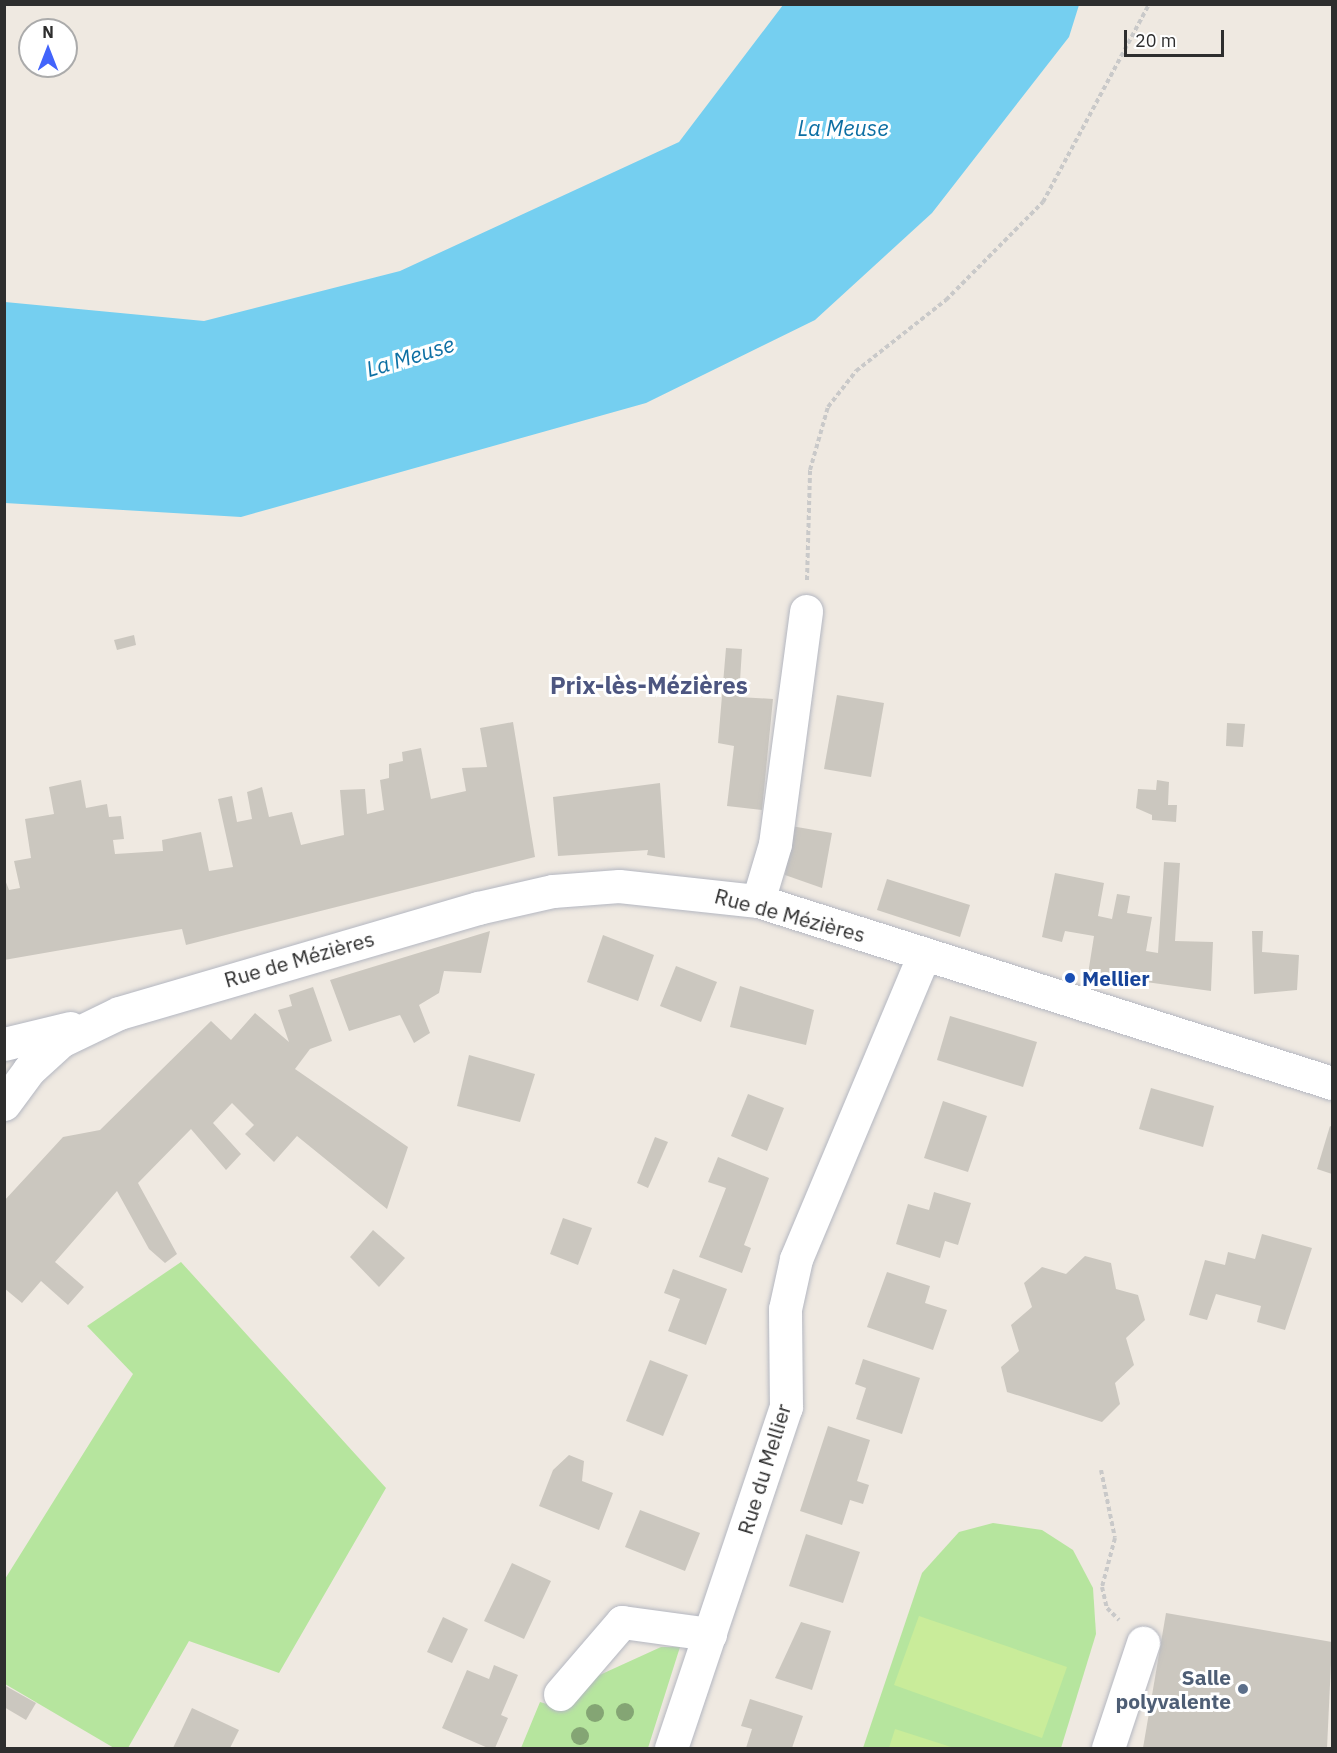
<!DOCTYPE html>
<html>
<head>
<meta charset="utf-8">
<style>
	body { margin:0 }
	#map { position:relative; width:1337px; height:1753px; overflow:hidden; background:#efe9e1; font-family:"IBM Plex Sans",sans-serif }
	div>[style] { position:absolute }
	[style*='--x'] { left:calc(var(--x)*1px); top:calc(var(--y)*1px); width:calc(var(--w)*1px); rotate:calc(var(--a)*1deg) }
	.green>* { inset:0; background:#b6e59e }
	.pitch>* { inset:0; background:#c9ec9a }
	.water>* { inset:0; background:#75cff0 }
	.building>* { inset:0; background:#cbc7bf }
	.path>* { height:4px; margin-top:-2px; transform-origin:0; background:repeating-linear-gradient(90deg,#c9c9c9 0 4.5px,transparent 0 7.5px) }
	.roads { filter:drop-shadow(0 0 2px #b4b7c1) drop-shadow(0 0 2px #b4b7c1) }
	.minor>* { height:33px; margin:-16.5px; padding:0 16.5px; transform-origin:16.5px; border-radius:16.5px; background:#fff }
	.trees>* { width:18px; height:18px; margin:-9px; border-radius:50%; background:#84a574 }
	.dots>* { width:16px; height:16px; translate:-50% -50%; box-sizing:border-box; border:3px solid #fff; border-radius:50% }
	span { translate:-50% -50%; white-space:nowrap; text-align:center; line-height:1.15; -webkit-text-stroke:6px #fff; paint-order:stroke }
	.street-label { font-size:21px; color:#2e2e2e }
	.transit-label { font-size:21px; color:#164399; font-weight:700 }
	.left { translate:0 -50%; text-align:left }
	.service-label { font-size:21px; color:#4e5e75; font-weight:700 }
	.right { translate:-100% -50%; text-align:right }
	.water-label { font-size:22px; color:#0d6fa3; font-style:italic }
	.quarter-label { font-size:24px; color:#4d5680; font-weight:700 }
	.frame { position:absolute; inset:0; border:6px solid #2e2e2e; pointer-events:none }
	.north { position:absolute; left:18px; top:18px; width:60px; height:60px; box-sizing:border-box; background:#fff; border:2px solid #ababab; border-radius:50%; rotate:0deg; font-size:16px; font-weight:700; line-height:24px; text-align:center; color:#2e2e2e }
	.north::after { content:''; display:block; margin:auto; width:21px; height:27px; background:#4264fb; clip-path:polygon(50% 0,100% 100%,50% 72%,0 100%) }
	.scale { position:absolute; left:1124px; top:30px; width:100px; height:27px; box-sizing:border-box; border:3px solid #2e2e2e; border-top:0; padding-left:8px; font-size:18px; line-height:21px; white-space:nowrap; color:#2e2e2e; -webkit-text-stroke:4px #fff; paint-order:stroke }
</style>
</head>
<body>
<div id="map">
	<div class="green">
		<i style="clip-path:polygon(181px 1262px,386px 1488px,279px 1673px,189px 1641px,128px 1748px,114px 1748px,5px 1684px,5px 1579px,133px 1374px,87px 1326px)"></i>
		<i style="clip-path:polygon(993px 1523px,1042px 1530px,1073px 1550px,1093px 1588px,1096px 1634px,1061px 1748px,863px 1748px,922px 1573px,959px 1532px)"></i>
		<i style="clip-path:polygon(661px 1647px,680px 1647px,648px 1748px,521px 1748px,540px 1702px,564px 1709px,593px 1678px)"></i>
	</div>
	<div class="pitch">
		<i style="clip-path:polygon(919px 1616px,1067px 1667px,1042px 1738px,894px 1685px)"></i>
		<i style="clip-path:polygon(895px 1729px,951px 1747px,951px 1748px,889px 1748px)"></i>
	</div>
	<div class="water">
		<i style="clip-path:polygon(783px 5px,1079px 5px,1069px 37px,932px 213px,815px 320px,646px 403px,241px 517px,5px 503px,5px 302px,204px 321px,400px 271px,679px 142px)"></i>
	</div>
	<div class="building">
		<i style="clip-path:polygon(134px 635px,136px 645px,117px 650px,114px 640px)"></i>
		<i style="clip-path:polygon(726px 648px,742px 649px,739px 697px,773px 699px,762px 810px,727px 806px,734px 746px,718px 743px)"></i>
		<i style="clip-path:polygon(837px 695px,884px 703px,871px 777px,824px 769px)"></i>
		<i style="clip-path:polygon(513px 722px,535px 857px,186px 945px,182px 929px,4px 960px,4px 877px,9px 890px,20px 888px,14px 861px,31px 858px,25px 819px,54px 814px,49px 787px,81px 780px,86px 808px,107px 804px,109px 817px,121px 816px,124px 839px,113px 840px,115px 854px,163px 851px,162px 840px,201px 832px,209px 871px,233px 867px,218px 799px,232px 796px,237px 822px,252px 819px,247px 792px,262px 787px,269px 817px,292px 812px,301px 845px,344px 835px,340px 790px,365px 789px,367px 814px,384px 810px,380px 780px,389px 778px,389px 764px,403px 761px,402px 752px,421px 748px,431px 799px,466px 791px,462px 768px,487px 767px,480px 728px)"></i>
		<i style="clip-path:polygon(1227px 723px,1245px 724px,1243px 747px,1226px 746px)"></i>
		<i style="clip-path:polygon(1157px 780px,1169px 782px,1168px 805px,1177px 805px,1176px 822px,1152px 820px,1152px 815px,1136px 808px,1138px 789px,1156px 790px)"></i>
		<i style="clip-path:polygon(660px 783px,665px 858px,647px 855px,648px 850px,558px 856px,553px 797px)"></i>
		<i style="clip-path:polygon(791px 826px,832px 833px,822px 888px,785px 875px)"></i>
		<i style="clip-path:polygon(1164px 862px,1180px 863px,1175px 941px,1213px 942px,1211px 991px,1088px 974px,1094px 936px,1065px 931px,1062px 942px,1042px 937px,1055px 873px,1104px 883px,1098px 916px,1112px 919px,1117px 894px,1130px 896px,1127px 913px,1152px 917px,1146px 951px,1158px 953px)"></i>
		<i style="clip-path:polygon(887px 879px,970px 905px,960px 937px,877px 910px)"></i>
		<i style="clip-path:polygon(490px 931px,481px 973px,444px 971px,439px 993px,419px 1005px,430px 1033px,414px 1043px,400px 1015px,349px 1031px,330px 980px)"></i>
		<i style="clip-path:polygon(1252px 931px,1263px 931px,1262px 952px,1299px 955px,1297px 990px,1254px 994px)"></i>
		<i style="clip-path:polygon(603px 935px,654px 955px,638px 1001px,587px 982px)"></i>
		<i style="clip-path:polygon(676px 966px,717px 982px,701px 1022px,660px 1006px)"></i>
		<i style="clip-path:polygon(740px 986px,814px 1010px,806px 1045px,730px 1027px)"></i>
		<i style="clip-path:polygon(313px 987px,332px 1041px,310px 1049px,295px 1069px,408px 1147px,387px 1209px,297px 1136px,274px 1162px,245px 1134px,254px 1125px,232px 1103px,213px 1123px,241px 1154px,226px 1170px,191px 1129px,138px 1183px,177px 1254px,165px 1263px,149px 1249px,117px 1191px,55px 1262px,84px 1287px,68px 1305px,41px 1281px,22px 1303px,4px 1288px,4px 1201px,63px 1137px,100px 1130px,211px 1021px,231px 1040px,255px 1013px,289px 1042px,278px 1010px,292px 1006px,289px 995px)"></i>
		<i style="clip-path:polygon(950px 1016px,1037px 1042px,1023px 1087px,937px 1060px)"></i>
		<i style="clip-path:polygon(469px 1055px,535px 1074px,520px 1122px,457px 1106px)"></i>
		<i style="clip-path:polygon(1151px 1088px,1214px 1106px,1203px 1147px,1139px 1129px)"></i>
		<i style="clip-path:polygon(748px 1094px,784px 1108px,767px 1151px,731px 1136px)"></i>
		<i style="clip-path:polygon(943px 1101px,987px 1116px,968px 1172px,924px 1158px)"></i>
		<i style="clip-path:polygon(1330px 1126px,1332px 1127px,1332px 1174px,1317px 1169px)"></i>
		<i style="clip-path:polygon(655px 1137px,668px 1142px,648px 1188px,637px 1183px)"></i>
		<i style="clip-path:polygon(718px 1157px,769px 1178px,744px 1245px,751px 1248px,742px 1273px,699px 1257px,726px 1188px,708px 1182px)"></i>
		<i style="clip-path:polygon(934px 1192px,971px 1203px,958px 1245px,945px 1241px,940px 1258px,896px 1244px,908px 1204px,929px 1210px)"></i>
		<i style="clip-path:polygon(563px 1218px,592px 1228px,578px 1265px,550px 1254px)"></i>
		<i style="clip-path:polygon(373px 1230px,405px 1258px,379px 1287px,350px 1257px)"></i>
		<i style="clip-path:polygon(1262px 1234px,1312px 1248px,1285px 1330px,1257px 1322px,1261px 1306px,1216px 1294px,1207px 1320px,1189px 1315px,1205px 1260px,1225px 1265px,1228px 1252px,1255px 1259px)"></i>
		<i style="clip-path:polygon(1085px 1256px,1111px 1263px,1116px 1289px,1138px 1295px,1145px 1320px,1126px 1338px,1134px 1365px,1115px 1383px,1120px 1404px,1102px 1422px,1007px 1392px,1001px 1367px,1019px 1351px,1011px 1325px,1032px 1307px,1024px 1283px,1042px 1267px,1066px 1274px)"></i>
		<i style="clip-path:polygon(673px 1269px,727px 1289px,706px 1345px,668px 1331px,680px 1299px,664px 1293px)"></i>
		<i style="clip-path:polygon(887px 1272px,930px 1286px,925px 1303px,947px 1310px,933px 1350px,867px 1327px)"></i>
		<i style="clip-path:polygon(863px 1359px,920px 1378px,902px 1434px,856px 1419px,866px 1388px,855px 1384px)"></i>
		<i style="clip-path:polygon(650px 1360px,688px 1375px,663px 1436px,626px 1421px)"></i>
		<i style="clip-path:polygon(828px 1426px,870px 1440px,857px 1481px,869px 1485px,863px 1504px,850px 1500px,842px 1525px,800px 1511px)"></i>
		<i style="clip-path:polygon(569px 1455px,584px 1461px,582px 1481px,613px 1493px,599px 1530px,539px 1506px,553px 1470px)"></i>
		<i style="clip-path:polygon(640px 1510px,700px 1533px,685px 1571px,625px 1547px)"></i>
		<i style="clip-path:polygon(806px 1534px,860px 1552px,843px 1603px,789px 1586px)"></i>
		<i style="clip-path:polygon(512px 1563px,551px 1581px,524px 1639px,484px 1621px)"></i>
		<i style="clip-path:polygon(1166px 1613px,1332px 1642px,1327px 1748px,1143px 1748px)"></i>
		<i style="clip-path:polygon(443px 1617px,468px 1629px,452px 1663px,427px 1652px)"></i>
		<i style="clip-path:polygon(801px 1622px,831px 1631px,812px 1690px,775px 1678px)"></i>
		<i style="clip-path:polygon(494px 1665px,518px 1675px,501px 1715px,508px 1718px,495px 1748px,488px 1748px,442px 1728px,467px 1670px,489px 1679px)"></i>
		<i style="clip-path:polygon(4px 1685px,36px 1703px,26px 1720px,4px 1707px)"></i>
		<i style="clip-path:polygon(750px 1699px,803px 1716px,792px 1748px,746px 1748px,752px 1729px,741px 1726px)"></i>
		<i style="clip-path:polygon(192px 1708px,239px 1730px,230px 1748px,173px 1748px)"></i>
	</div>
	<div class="path">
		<i style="--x:807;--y:580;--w:110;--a:-88.4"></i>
		<i style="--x:810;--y:470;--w:66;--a:-74.1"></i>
		<i style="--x:828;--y:407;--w:46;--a:-52.1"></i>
		<i style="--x:856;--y:371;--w:115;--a:-38.3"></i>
		<i style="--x:946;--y:300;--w:138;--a:-45.3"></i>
		<i style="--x:1043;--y:202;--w:225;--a:-61.8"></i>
		<i style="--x:1101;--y:1470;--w:69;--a:78.4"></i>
		<i style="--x:1115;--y:1538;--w:51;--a:104.9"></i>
		<i style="--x:1102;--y:1587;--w:22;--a:77"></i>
		<i style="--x:1107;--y:1608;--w:17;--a:45"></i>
	</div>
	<div class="roads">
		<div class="minor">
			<i style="--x:758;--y:901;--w:59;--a:-73.4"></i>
			<i style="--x:775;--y:844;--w:235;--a:-82.4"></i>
			<i style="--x:4;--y:1044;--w:68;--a:-13.6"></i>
			<i style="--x:4;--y:1104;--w:42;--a:-53.7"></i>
			<i style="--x:29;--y:1070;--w:43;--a:-42.2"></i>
			<i style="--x:61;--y:1041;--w:64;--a:-25.8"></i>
			<i style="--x:119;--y:1013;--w:374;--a:-16.3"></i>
			<i style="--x:478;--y:908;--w:77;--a:-12.8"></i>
			<i style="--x:553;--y:891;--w:66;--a:-4.3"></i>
			<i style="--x:619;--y:886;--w:140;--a:6.2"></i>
			<i style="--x:758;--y:901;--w:602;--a:17.59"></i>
			<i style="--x:560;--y:1694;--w:95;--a:-49.3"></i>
			<i style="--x:622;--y:1622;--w:89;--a:7.8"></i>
			<i style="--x:671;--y:1748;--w:360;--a:-71.4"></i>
			<i style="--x:786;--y:1407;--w:98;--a:-90.6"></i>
			<i style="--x:785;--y:1309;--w:51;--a:-77.6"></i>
			<i style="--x:796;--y:1259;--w:331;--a:-67.2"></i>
			<i style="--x:1108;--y:1748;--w:111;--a:-71.6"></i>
		</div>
	</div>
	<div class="trees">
		<i style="left:625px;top:1712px"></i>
		<i style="left:595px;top:1713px"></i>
		<i style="left:580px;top:1736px"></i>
	</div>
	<div class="dots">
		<i style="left:1070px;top:978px;background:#1a4fb4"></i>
		<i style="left:1243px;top:1689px;background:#5c6f8a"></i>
	</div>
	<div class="street-label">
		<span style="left:790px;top:915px;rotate:15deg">Rue de Mézières</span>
		<span style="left:299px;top:959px;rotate:-16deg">Rue de Mézières</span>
		<span style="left:764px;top:1469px;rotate:-73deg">Rue du Mellier</span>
	</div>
	<div class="transit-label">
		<span class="left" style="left:1082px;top:978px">Mellier</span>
	</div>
	<div class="service-label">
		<span class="right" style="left:1231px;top:1689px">Salle<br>polyvalente</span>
	</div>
	<div class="water-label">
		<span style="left:843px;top:128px">La Meuse</span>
		<span style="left:410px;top:356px;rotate:-17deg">La Meuse</span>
	</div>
	<div class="quarter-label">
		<span style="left:649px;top:686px">Prix-lès-Mézières</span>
	</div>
	<div class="frame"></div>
	<div class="north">N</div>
	<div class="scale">20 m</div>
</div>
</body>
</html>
